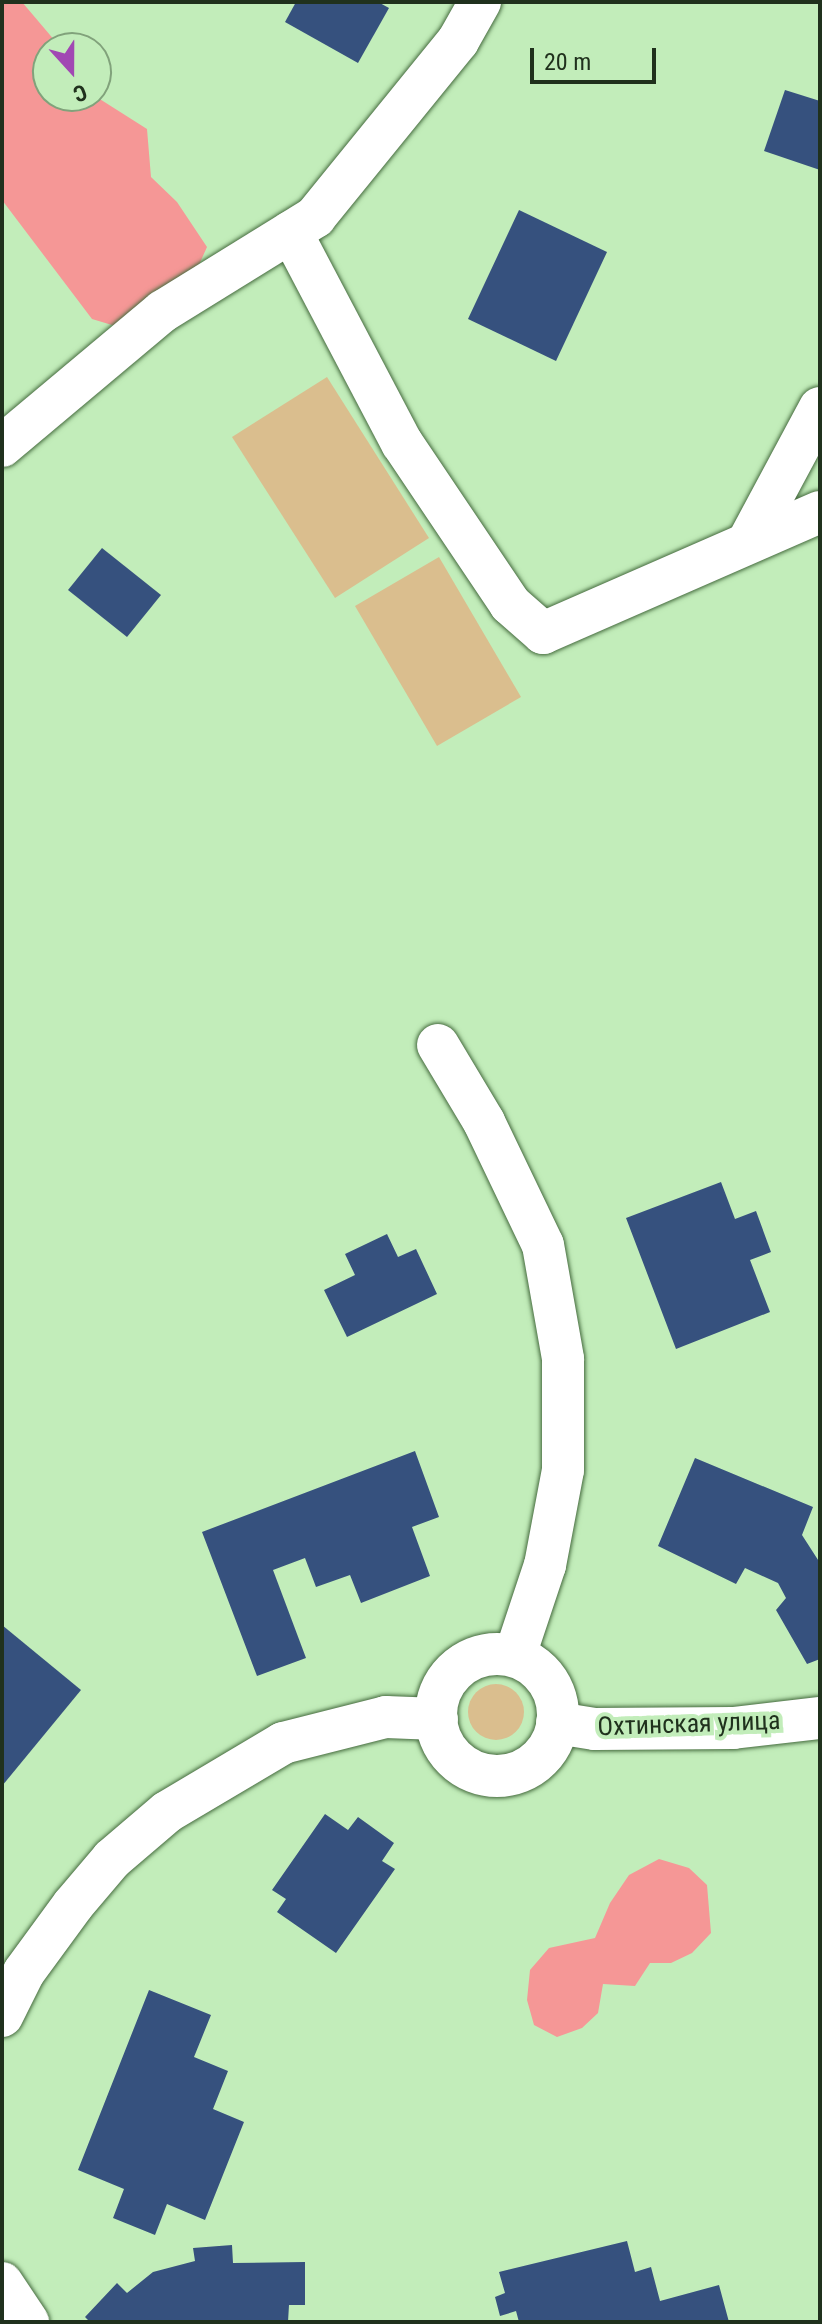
<!DOCTYPE html>
<html>
<head>
<meta charset="utf-8">
<style>
	body { margin:0 }
	#map { position:relative; width:822px; height:2324px; overflow:hidden; background:#c2edba; font-family:"Roboto Condensed",sans-serif }
	div>[style] { position:absolute }
	[style*='--x'] { left:calc(var(--x)*1px); top:calc(var(--y)*1px); width:calc(var(--w)*1px); rotate:calc(var(--a)*1deg) }
	.green>* { inset:0; background:#dabe8e }
	.round { border-radius:50% }
	.water>* { inset:0; background:#f59796 }
	.building>* { inset:0; background:#36517e }
	.roads { filter:drop-shadow(0 0 2px #456b3e) drop-shadow(0 0 2px #456b3e) }
	.minor>* { height:42px; margin:-21px; padding:0 21px; transform-origin:21px; border-radius:21px; background:#fff }
	.minor>.ring { margin:-21px; padding:0; box-sizing:content-box; background:none; border:42px solid #fff; border-radius:50% }
	span { translate:-50% -50%; white-space:nowrap; text-align:center; line-height:1.15; -webkit-text-stroke:8px #c2edba; paint-order:stroke }
	.street-label { font-size:26px; color:#20311d }
	.frame { position:absolute; inset:0; border:4px solid #20311d; pointer-events:none }
	.north { position:absolute; left:32px; top:32px; width:80px; height:80px; box-sizing:border-box; background:#c2edba; border:2px solid #81a27b; border-radius:50%; rotate:159deg; font-size:22px; font-weight:700; line-height:32px; text-align:center; color:#20311d }
	.north::after { content:''; display:block; margin:auto; width:28px; height:36px; background:#a148b3; clip-path:polygon(50% 0,100% 100%,50% 72%,0 100%) }
	.scale { position:absolute; left:530px; top:48px; width:126px; height:36px; box-sizing:border-box; border:4px solid #20311d; border-top:0; padding-left:10px; font-size:24px; line-height:28px; white-space:nowrap; color:#20311d; -webkit-text-stroke:6px #c2edba; paint-order:stroke }
</style>
</head>
<body>
<div id="map">
	<div class="green">
		<i style="clip-path:polygon(327px 377px,429px 538px,335px 598px,232px 437px)"></i>
		<i style="clip-path:polygon(439px 557px,521px 697px,437px 746px,355px 606px)"></i>
		<i class="round" style="left:468px;top:1684px;width:56px;height:56px"></i>
	</div>
	<div class="water">
		<i style="clip-path:polygon(2px 2px,22px 2px,61px 48px,48px 48px,48px 96px,95px 96px,147px 129px,151px 177px,177px 202px,207px 247px,198px 267px,122px 328px,92px 319px,2px 200px)"></i>
		<i style="clip-path:polygon(659px 1859px,689px 1868px,707px 1885px,711px 1933px,692px 1953px,671px 1963px,650px 1963px,635px 1986px,603px 1984px,598px 2013px,582px 2028px,557px 2037px,534px 2025px,527px 2000px,530px 1970px,549px 1948px,595px 1938px,610px 1903px,629px 1875px)"></i>
	</div>
	<div class="building">
		<i style="clip-path:polygon(296px 2px,378px 2px,389px 8px,358px 63px,285px 22px)"></i>
		<i style="clip-path:polygon(785px 90px,820px 101px,820px 170px,764px 151px)"></i>
		<i style="clip-path:polygon(519px 210px,607px 252px,556px 361px,468px 319px)"></i>
		<i style="clip-path:polygon(102px 548px,161px 595px,127px 637px,68px 590px)"></i>
		<i style="clip-path:polygon(721px 1182px,735px 1219px,756px 1211px,771px 1252px,750px 1260px,770px 1312px,676px 1349px,626px 1218px)"></i>
		<i style="clip-path:polygon(387px 1234px,398px 1257px,416px 1249px,437px 1294px,347px 1337px,324px 1290px,355px 1275px,345px 1254px)"></i>
		<i style="clip-path:polygon(415px 1451px,439px 1517px,412px 1527px,430px 1576px,361px 1603px,350px 1575px,316px 1587px,305px 1558px,273px 1570px,306px 1658px,257px 1676px,202px 1532px)"></i>
		<i style="clip-path:polygon(695px 1458px,813px 1507px,802px 1535px,820px 1563px,820px 1659px,807px 1664px,776px 1610px,786px 1598px,778px 1583px,745px 1568px,736px 1584px,658px 1546px)"></i>
		<i style="clip-path:polygon(2px 1625px,81px 1690px,2px 1786px)"></i>
		<i style="clip-path:polygon(325px 1814px,348px 1830px,358px 1817px,394px 1843px,382px 1861px,395px 1869px,336px 1953px,277px 1912px,286px 1899px,272px 1890px)"></i>
		<i style="clip-path:polygon(149px 1990px,211px 2015px,194px 2057px,228px 2071px,213px 2109px,244px 2122px,205px 2220px,167px 2204px,155px 2235px,113px 2218px,124px 2189px,78px 2170px)"></i>
		<i style="clip-path:polygon(627px 2241px,635px 2272px,651px 2267px,660px 2301px,719px 2285px,729px 2322px,519px 2322px,516px 2311px,500px 2316px,495px 2297px,505px 2293px,499px 2272px)"></i>
		<i style="clip-path:polygon(232px 2245px,233px 2263px,305px 2262px,305px 2305px,289px 2305px,288px 2322px,90px 2322px,85px 2317px,117px 2283px,127px 2293px,153px 2272px,195px 2261px,193px 2248px)"></i>
	</div>
	<div class="roads">
		<div class="minor">
			<i style="--x:291;--y:232;--w:238;--a:62.3"></i>
			<i style="--x:402;--y:443;--w:194;--a:56.1"></i>
			<i style="--x:510;--y:604;--w:44;--a:41.3"></i>
			<i style="--x:543;--y:633;--w:302;--a:-23.6"></i>
			<i style="--x:2;--y:446;--w:210;--a:-40"></i>
			<i style="--x:163;--y:311;--w:179;--a:-31.7"></i>
			<i style="--x:315;--y:217;--w:227;--a:-50.9"></i>
			<i style="--x:458;--y:41;--w:45;--a:-60.6"></i>
			<i style="--x:748;--y:542;--w:152;--a:-61.8"></i>
			<i style="--x:438;--y:1045;--w:90;--a:59.1"></i>
			<i style="--x:484;--y:1122;--w:136;--a:64.4"></i>
			<i style="--x:543;--y:1245;--w:116;--a:80"></i>
			<i style="--x:563;--y:1359;--w:111;--a:90"></i>
			<i style="--x:563;--y:1470;--w:97;--a:100.7"></i>
			<i style="--x:545;--y:1565;--w:95;--a:108.4"></i>
			<i class="ring" style="left:436px;top:1654px;width:80px;height:80px"></i>
			<i style="--x:557;--y:1723;--w:38;--a:9"></i>
			<i style="--x:595;--y:1729;--w:138;--a:-0.4"></i>
			<i style="--x:733;--y:1728;--w:88;--a:-6.6"></i>
			<i style="--x:2;--y:2016;--w:49;--a:-63.4"></i>
			<i style="--x:24;--y:1972;--w:83;--a:-53.8"></i>
			<i style="--x:73;--y:1905;--w:60;--a:-49.7"></i>
			<i style="--x:112;--y:1859;--w:72;--a:-40.5"></i>
			<i style="--x:167;--y:1812;--w:135;--a:-30.7"></i>
			<i style="--x:283;--y:1743;--w:106;--a:-14.2"></i>
			<i style="--x:386;--y:1717;--w:51;--a:2.2"></i>
			<i style="--x:2;--y:2283;--w:47;--a:56.3"></i>
		</div>
	</div>
	<div class="street-label">
		<span style="left:689px;top:1724px;rotate:-2deg">Охтинская улица</span>
	</div>
	<div class="frame"></div>
	<div class="north">С</div>
	<div class="scale">20 m</div>
</div>
</body>
</html>
